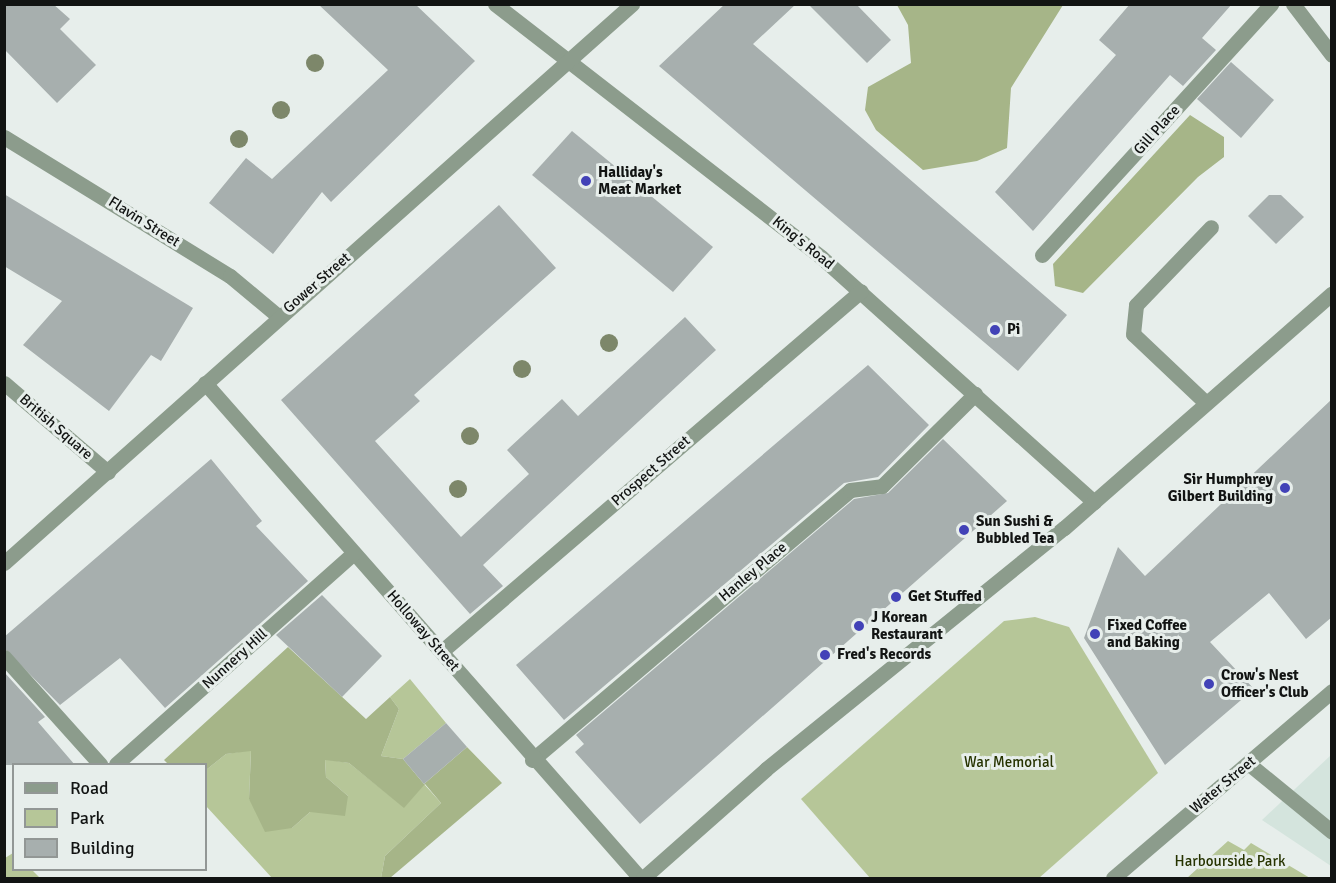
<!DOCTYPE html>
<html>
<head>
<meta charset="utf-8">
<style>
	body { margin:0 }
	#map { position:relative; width:1336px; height:883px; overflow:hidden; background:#e7eeeb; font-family:Signika,sans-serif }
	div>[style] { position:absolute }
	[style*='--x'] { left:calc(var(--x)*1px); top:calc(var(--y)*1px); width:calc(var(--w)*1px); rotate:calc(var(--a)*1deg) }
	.built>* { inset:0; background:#d4e4dd }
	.green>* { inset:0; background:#b6c698 }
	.forest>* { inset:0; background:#a6b588 }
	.building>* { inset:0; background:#a7afae }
	.service>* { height:15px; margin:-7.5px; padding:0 7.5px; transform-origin:7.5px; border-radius:7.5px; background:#8c9c8c }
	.minor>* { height:15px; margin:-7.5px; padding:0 7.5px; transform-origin:7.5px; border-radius:7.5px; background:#8c9c8c }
	.tertiary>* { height:15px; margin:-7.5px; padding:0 7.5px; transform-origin:7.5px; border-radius:7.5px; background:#8c9c8c }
	.trees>* { width:18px; height:18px; margin:-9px; border-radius:50%; background:#7d876a }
	.dots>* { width:16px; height:16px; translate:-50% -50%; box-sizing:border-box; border:3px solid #e7eeeb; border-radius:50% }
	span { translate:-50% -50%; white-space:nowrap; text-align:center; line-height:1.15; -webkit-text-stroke:6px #e7eeeb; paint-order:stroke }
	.street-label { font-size:15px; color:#121413 }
	.poi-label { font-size:15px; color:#121413; font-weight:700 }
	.left { translate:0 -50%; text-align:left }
	.right { translate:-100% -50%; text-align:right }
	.park-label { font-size:15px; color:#263300 }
	.frame { position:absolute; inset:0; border:6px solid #121413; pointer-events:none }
	.legend { position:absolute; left:12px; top:763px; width:195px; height:108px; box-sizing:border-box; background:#e7eeeb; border:2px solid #929795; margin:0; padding:8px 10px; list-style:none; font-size:18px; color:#121413 }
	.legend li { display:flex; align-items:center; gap:12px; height:30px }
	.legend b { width:30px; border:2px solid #929795 }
</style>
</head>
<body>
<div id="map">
	<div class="built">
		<i style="clip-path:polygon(1331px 755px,1331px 866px,1262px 820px)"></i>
	</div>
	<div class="green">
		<i style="clip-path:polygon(1035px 617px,1069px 627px,1158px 773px,1039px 878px,870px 878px,801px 799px,1004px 621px)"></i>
		<i style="clip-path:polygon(410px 679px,446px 723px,403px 759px,381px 756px,399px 709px,390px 697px)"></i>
		<i style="clip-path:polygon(251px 750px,249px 799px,292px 828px,310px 812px,348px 796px,326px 777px,325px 759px,349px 763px,404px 807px,424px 784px,441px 803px,385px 856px,381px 878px,272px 878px,206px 806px,206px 770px,226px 754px)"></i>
		<i style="clip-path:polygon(1228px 841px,1244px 850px,1251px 843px,1310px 878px,1187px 878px)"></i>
		<i style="clip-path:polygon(13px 853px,14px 870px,32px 870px,40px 878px,5px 878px,5px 858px)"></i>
	</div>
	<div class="forest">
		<i style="clip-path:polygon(897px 5px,1063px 5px,1011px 88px,1007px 148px,977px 161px,923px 170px,876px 130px,865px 110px,868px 87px,911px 63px,908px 25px)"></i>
		<i style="clip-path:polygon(1190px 115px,1224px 137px,1224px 157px,1198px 177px,1083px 293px,1055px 286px,1053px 264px)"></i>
		<i style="clip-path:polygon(288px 647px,366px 719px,390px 697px,399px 709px,381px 756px,403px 759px,424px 784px,467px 747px,502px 783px,390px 878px,381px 878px,385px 856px,441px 803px,425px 784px,404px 808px,349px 763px,325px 760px,326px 777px,348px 796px,345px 816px,310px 812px,292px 828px,265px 832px,249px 799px,251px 751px,226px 754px,206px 770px,206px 764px,168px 764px,164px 760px)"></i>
	</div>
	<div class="building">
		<i style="clip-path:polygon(4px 4px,53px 4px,70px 19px,60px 29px,96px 65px,57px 103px,4px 49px)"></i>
		<i style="clip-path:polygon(318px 4px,415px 4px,475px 61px,331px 202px,322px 192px,273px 254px,209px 203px,246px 158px,272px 179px,388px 70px)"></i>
		<i style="clip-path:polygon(725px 4px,796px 4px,753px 44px,1067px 315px,1018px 371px,659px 66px)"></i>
		<i style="clip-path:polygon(808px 4px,856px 4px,891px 40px,867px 63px)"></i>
		<i style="clip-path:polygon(1130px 4px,1232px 4px,1202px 38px,1216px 50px,1183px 86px,1170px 75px,1033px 231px,995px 192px,1116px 55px,1099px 40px)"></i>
		<i style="clip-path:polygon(1231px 62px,1274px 100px,1241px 138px,1197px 99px)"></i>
		<i style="clip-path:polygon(572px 131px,713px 247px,673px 292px,532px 175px)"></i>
		<i style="clip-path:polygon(4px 194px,193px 308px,161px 361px,151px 355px,109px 411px,23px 345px,62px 301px,4px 266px)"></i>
		<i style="clip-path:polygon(1269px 195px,1281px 195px,1304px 217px,1276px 244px,1248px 216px)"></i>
		<i style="clip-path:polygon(499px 205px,556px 268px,414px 395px,420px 401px,375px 441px,461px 537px,529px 474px,507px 450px,562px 399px,578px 416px,685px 317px,716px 350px,483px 565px,503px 586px,470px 614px,281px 400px)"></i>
		<i style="clip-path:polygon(868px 365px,929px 425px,878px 477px,844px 483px,564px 720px,516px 665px)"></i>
		<i style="clip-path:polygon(1332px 399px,1332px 617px,1306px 639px,1269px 593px,1210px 642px,1254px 689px,1165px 765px,1084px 638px,1118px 547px,1145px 576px)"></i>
		<i style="clip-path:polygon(943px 439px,1007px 501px,640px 824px,575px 752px,584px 744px,576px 735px,854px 499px,888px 493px)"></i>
		<i style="clip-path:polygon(211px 459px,262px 521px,256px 526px,308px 581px,165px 708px,120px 658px,60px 705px,4px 648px,4px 637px)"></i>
		<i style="clip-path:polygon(322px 595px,382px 656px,342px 697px,276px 635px)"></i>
		<i style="clip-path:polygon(4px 672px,45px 717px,38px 722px,75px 765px,4px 765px)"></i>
		<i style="clip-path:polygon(446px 723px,467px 747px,424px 784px,403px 759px)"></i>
	</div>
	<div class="service">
		<i style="--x:1206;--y:403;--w:100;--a:-136.6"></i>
		<i style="--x:1133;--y:334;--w:29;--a:-84"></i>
		<i style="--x:1136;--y:305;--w:108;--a:-46.1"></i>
		<i style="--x:532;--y:760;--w:417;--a:-40.3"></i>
		<i style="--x:850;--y:490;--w:32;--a:-7"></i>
		<i style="--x:882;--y:486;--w:131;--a:-44.7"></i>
		<i style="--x:1249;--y:764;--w:107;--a:39.3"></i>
	</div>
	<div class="minor">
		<i style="--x:495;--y:4;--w:413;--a:37.8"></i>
		<i style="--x:821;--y:257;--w:367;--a:41.9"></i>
		<i style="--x:1293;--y:4;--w:64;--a:52.6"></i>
		<i style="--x:4;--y:137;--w:265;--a:31.6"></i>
		<i style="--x:230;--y:276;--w:62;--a:39.8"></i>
		<i style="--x:1042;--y:255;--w:340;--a:-47.6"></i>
		<i style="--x:4;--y:383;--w:137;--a:40.6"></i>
		<i style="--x:205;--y:383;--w:659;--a:48.69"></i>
		<i style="--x:4;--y:563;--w:841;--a:-41.67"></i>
		<i style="--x:442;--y:651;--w:552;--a:-40.67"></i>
		<i style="--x:4;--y:657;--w:144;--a:48.1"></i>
		<i style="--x:116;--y:764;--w:318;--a:-41.6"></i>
	</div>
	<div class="tertiary">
		<i style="--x:643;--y:878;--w:164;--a:-41.5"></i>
		<i style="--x:766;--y:769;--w:383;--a:-39"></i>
		<i style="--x:1064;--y:528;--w:356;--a:-41.2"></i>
		<i style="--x:1113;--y:878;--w:288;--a:-40.5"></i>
	</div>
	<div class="trees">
		<i style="left:315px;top:63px"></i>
		<i style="left:281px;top:110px"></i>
		<i style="left:239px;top:139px"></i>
		<i style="left:609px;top:343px"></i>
		<i style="left:522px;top:369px"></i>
		<i style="left:470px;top:436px"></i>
		<i style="left:458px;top:489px"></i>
	</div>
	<div class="dots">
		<i style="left:586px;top:181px;background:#4242b7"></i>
		<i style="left:995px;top:330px;background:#4242b7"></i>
		<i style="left:1285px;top:488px;background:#4242b7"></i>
		<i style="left:964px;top:530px;background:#4242b7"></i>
		<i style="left:896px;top:597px;background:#4242b7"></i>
		<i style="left:859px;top:626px;background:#4242b7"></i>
		<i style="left:1095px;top:634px;background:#4242b7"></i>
		<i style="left:825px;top:655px;background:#4242b7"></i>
		<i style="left:1209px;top:684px;background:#4242b7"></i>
	</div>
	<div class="street-label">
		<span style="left:1157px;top:130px;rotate:-48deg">Gill Place</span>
		<span style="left:144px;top:222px;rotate:32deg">Flavin Street</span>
		<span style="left:803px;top:243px;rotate:39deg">King's Road</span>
		<span style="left:317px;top:283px;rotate:-41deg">Gower Street</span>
		<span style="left:56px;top:427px;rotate:41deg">British Square</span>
		<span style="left:651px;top:471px;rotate:-41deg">Prospect Street</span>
		<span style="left:753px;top:572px;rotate:-40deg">Hanley Place</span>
		<span style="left:423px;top:631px;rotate:49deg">Holloway Street</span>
		<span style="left:235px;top:659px;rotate:-42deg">Nunnery Hill</span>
		<span style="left:1223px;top:785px;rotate:-40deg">Water Street</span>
	</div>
	<div class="poi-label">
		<span class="left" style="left:598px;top:181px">Halliday's<br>Meat Market</span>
		<span class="left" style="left:1007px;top:330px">Pi</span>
		<span class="right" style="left:1273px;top:488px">Sir Humphrey<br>Gilbert Building</span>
		<span class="left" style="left:976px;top:530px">Sun Sushi &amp;<br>Bubbled Tea</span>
		<span class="left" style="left:908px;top:597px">Get Stuffed</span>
		<span class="left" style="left:871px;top:626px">J Korean<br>Restaurant</span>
		<span class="left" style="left:1107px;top:634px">Fixed Coffee<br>and Baking</span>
		<span class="left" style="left:837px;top:655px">Fred's Records</span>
		<span class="left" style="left:1221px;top:684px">Crow's Nest<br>Officer's Club</span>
	</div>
	<div class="park-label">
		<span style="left:1009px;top:763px">War Memorial</span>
		<span style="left:1230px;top:862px">Harbourside Park</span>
	</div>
	<div class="frame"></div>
	<ul class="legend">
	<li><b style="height:8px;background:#8c9c8c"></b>Road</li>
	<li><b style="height:16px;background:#b6c698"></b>Park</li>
	<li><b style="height:16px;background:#a7afae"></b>Building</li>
	</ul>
</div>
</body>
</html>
